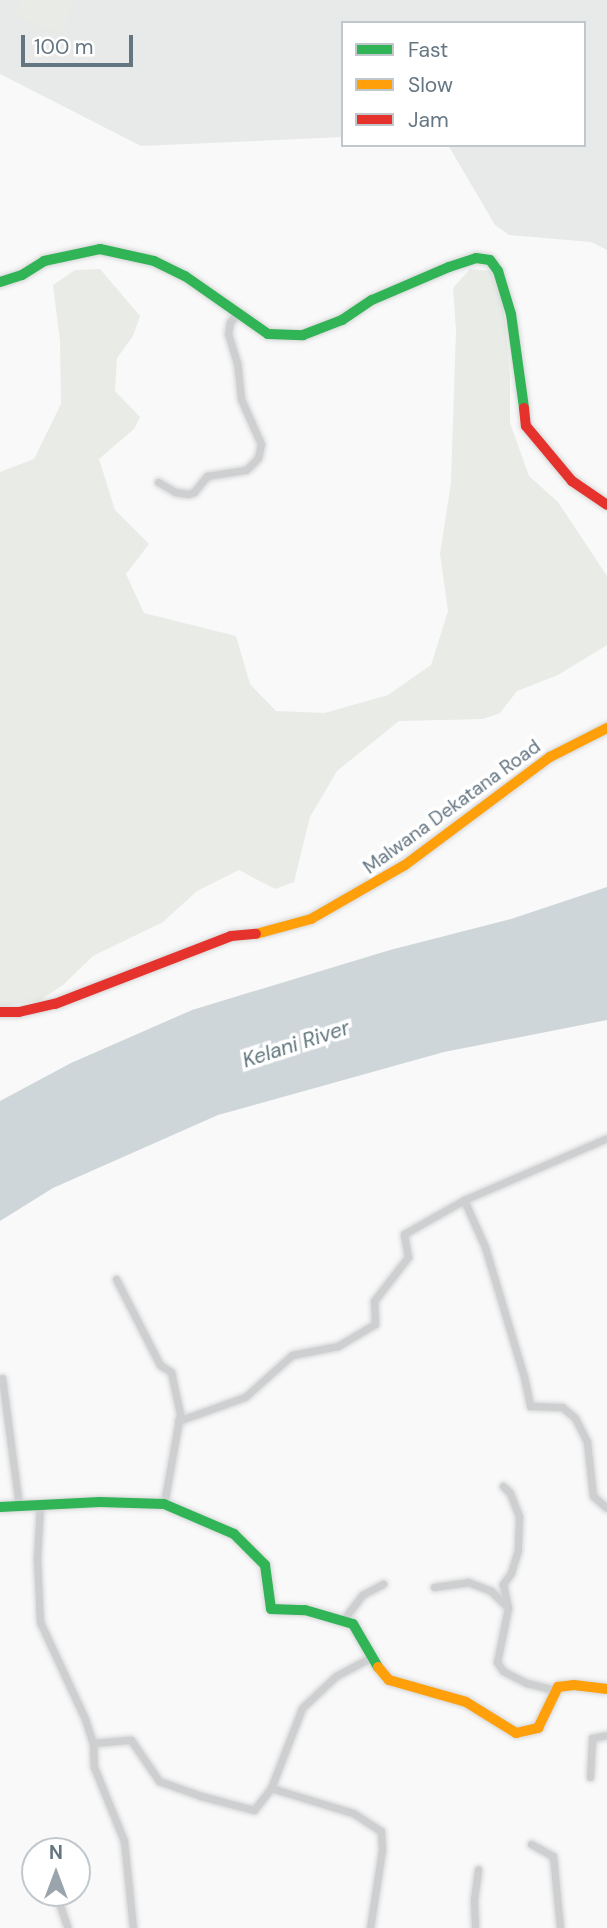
<!DOCTYPE html>
<html>
<head>
<meta charset="utf-8">
<style>
	body { margin:0 }
	#map { position:relative; width:607px; height:1928px; overflow:hidden; background:#f9f9f9; font-family:"DM Sans",sans-serif }
	div>[style] { position:absolute }
	[style*='--x'] { left:calc(var(--x)*1px); top:calc(var(--y)*1px); width:calc(var(--w)*1px); rotate:calc(var(--a)*1deg) }
	.built>* { inset:0; background:#e8e9e9 }
	.green>* { inset:0; background:#e8ebe6 }
	.water>* { inset:0; background:#ced6d9 }
	.roads { filter:drop-shadow(0 0 2px #d5d6d7) drop-shadow(0 0 2px #d5d6d7) }
	.street>* { height:7px; margin:-3.5px; padding:0 3.5px; transform-origin:3.5px; border-radius:3.5px; background:#cecfd0 }
	.fast>* { height:10px; margin:-5px; padding:0 5px; transform-origin:5px; border-radius:5px; background:#30b455 }
	.slow>* { height:10px; margin:-5px; padding:0 5px; transform-origin:5px; border-radius:5px; background:#ff9f0a }
	.jam>* { height:10px; margin:-5px; padding:0 5px; transform-origin:5px; border-radius:5px; background:#e5322d }
	span { translate:-50% -50%; white-space:nowrap; text-align:center; line-height:1.15; -webkit-text-stroke:7px #fff; paint-order:stroke }
	.street-label { font-size:19px; color:#657683 }
	.water-label { font-size:21px; color:#60757c; font-style:italic }
	.legend { position:absolute; left:341px; top:21px; width:245px; height:126px; box-sizing:border-box; background:#fff; border:2px solid #c1c8cd; margin:0; padding:9px 12px; list-style:none; font-size:21px; color:#657683 }
	.legend li { display:flex; align-items:center; gap:14px; height:35px }
	.legend b { width:35px; border:2px solid #c1c8cd }
	.north { position:absolute; left:21px; top:1837px; width:70px; height:70px; box-sizing:border-box; background:#fff; border:2px solid #c1c8cd; border-radius:50%; rotate:0deg; font-size:19px; font-weight:700; line-height:28px; text-align:center; color:#657683 }
	.north::after { content:''; display:block; margin:auto; width:24px; height:32px; background:#99a4ac; clip-path:polygon(50% 0,100% 100%,50% 72%,0 100%) }
	.scale { position:absolute; left:21px; top:35px; width:112px; height:32px; box-sizing:border-box; border:4px solid #657683; border-top:0; padding-left:9px; font-size:21px; line-height:24px; white-space:nowrap; color:#657683; -webkit-text-stroke:5px #fff; paint-order:stroke }
</style>
</head>
<body>
<div id="map">
	<div class="built">
		<i style="clip-path:polygon(0 0,607px 0,607px 250px,591px 242px,509px 235px,495px 225px,448px 145px,584px 145px,584px 23px,343px 23px,343px 137px,141px 146px,0 74px)"></i>
	</div>
	<div class="green">
		<i style="clip-path:polygon(21px 0,72px 0,62px 34px,19px 18px,17px 14px)"></i>
		<i style="clip-path:polygon(100px 269px,140px 316px,133px 336px,117px 358px,115px 391px,140px 417px,134px 429px,99px 459px,115px 510px,149px 544px,126px 574px,144px 613px,236px 636px,250px 684px,276px 711px,325px 713px,388px 695px,431px 665px,448px 611px,440px 554px,451px 483px,456px 330px,453px 288px,470px 269px,491px 271px,503px 301px,510px 376px,510px 423px,529px 476px,558px 502px,607px 576px,607px 645px,558px 675px,517px 691px,500px 713px,483px 719px,399px 721px,337px 771px,310px 817px,294px 882px,275px 889px,239px 870px,197px 891px,163px 922px,93px 956px,63px 985px,39px 1001px,0 1006px,0 472px,34px 459px,61px 404px,60px 341px,53px 285px,75px 270px)"></i>
	</div>
	<div class="water">
		<i style="clip-path:polygon(607px 887px,607px 1020px,444px 1052px,218px 1115px,53px 1188px,0 1221px,0 1101px,71px 1063px,192px 1010px,390px 950px,511px 919px)"></i>
	</div>
	<div class="roads">
		<div class="street">
			<i style="--x:158;--y:482;--w:20;--a:30"></i>
			<i style="--x:175;--y:492;--w:13;--a:9"></i>
			<i style="--x:188;--y:494;--w:6;--a:-18"></i>
			<i style="--x:194;--y:492;--w:21;--a:-51"></i>
			<i style="--x:207;--y:476;--w:39;--a:-9"></i>
			<i style="--x:246;--y:470;--w:17;--a:-45"></i>
			<i style="--x:258;--y:458;--w:14;--a:-78"></i>
			<i style="--x:261;--y:444;--w:49;--a:-114"></i>
			<i style="--x:241;--y:399;--w:36;--a:-96"></i>
			<i style="--x:237;--y:363;--w:30;--a:-107"></i>
			<i style="--x:228;--y:334;--w:12;--a:-81"></i>
			<i style="--x:230;--y:322;--w:9;--a:-49"></i>
			<i style="--x:464;--y:1200;--w:51;--a:65.9"></i>
			<i style="--x:485;--y:1247;--w:136;--a:73.3"></i>
			<i style="--x:524;--y:1377;--w:30;--a:78"></i>
			<i style="--x:530;--y:1406;--w:32;--a:2"></i>
			<i style="--x:562;--y:1407;--w:17;--a:40"></i>
			<i style="--x:575;--y:1418;--w:27;--a:63"></i>
			<i style="--x:587;--y:1442;--w:54;--a:83.7"></i>
			<i style="--x:593;--y:1496;--w:18;--a:41"></i>
			<i style="--x:116;--y:1279;--w:97;--a:62.9"></i>
			<i style="--x:160;--y:1365;--w:13;--a:32"></i>
			<i style="--x:171;--y:1372;--w:43;--a:77.9"></i>
			<i style="--x:180;--y:1414;--w:91;--a:100.1"></i>
			<i style="--x:2;--y:1378;--w:129;--a:82.4"></i>
			<i style="--x:178;--y:1421;--w:71;--a:-19.7"></i>
			<i style="--x:245;--y:1397;--w:63;--a:-41.8"></i>
			<i style="--x:292;--y:1355;--w:47;--a:-11.1"></i>
			<i style="--x:338;--y:1346;--w:43;--a:-30.7"></i>
			<i style="--x:375;--y:1324;--w:23;--a:-92"></i>
			<i style="--x:374;--y:1301;--w:56;--a:-52.3"></i>
			<i style="--x:408;--y:1257;--w:23;--a:-100"></i>
			<i style="--x:404;--y:1234;--w:69;--a:-29.5"></i>
			<i style="--x:464;--y:1200;--w:156;--a:-23.4"></i>
			<i style="--x:503;--y:1486;--w:10;--a:45"></i>
			<i style="--x:510;--y:1493;--w:25;--a:69"></i>
			<i style="--x:519;--y:1516;--w:34;--a:92"></i>
			<i style="--x:518;--y:1550;--w:24;--a:107"></i>
			<i style="--x:511;--y:1573;--w:14;--a:126"></i>
			<i style="--x:503;--y:1584;--w:25;--a:78"></i>
			<i style="--x:508;--y:1608;--w:55;--a:101.5"></i>
			<i style="--x:497;--y:1662;--w:11;--a:56"></i>
			<i style="--x:503;--y:1671;--w:27;--a:27"></i>
			<i style="--x:527;--y:1683;--w:29;--a:14"></i>
			<i style="--x:40;--y:1505;--w:54;--a:93.2"></i>
			<i style="--x:37;--y:1559;--w:63;--a:87.3"></i>
			<i style="--x:40;--y:1622;--w:107;--a:65.1"></i>
			<i style="--x:85;--y:1719;--w:25;--a:72"></i>
			<i style="--x:93;--y:1743;--w:24;--a:88"></i>
			<i style="--x:94;--y:1767;--w:80;--a:67.9"></i>
			<i style="--x:124;--y:1841;--w:87;--a:84.1"></i>
			<i style="--x:434;--y:1587;--w:34;--a:-8"></i>
			<i style="--x:468;--y:1582;--w:25;--a:21"></i>
			<i style="--x:491;--y:1591;--w:20;--a:45"></i>
			<i style="--x:344;--y:1619;--w:30;--a:-53"></i>
			<i style="--x:362;--y:1595;--w:24;--a:-28"></i>
			<i style="--x:93;--y:1743;--w:38;--a:-5"></i>
			<i style="--x:131;--y:1740;--w:50;--a:55.7"></i>
			<i style="--x:159;--y:1781;--w:45;--a:19.7"></i>
			<i style="--x:201;--y:1796;--w:55;--a:14.8"></i>
			<i style="--x:254;--y:1810;--w:28;--a:-52"></i>
			<i style="--x:271;--y:1788;--w:86;--a:17"></i>
			<i style="--x:353;--y:1813;--w:33;--a:33"></i>
			<i style="--x:381;--y:1831;--w:19;--a:87"></i>
			<i style="--x:382;--y:1850;--w:79;--a:98.7"></i>
			<i style="--x:590;--y:1777;--w:39;--a:-87"></i>
			<i style="--x:592;--y:1738;--w:15;--a:-11"></i>
			<i style="--x:271;--y:1788;--w:86;--a:-68.8"></i>
			<i style="--x:302;--y:1708;--w:47;--a:-43.3"></i>
			<i style="--x:336;--y:1676;--w:38;--a:-28"></i>
			<i style="--x:531;--y:1844;--w:25;--a:29"></i>
			<i style="--x:553;--y:1856;--w:72;--a:84.4"></i>
			<i style="--x:56;--y:1894;--w:36;--a:71"></i>
			<i style="--x:475;--y:1928;--w:29;--a:-92"></i>
			<i style="--x:474;--y:1899;--w:30;--a:-82"></i>
		</div>
		<div class="fast">
			<i style="--x:0;--y:282;--w:23;--a:-18"></i>
			<i style="--x:22;--y:275;--w:26;--a:-32"></i>
			<i style="--x:44;--y:261;--w:57;--a:-12.1"></i>
			<i style="--x:100;--y:249;--w:55;--a:12.5"></i>
			<i style="--x:154;--y:261;--w:34;--a:26"></i>
			<i style="--x:185;--y:276;--w:101;--a:34.9"></i>
			<i style="--x:268;--y:334;--w:35;--a:2"></i>
			<i style="--x:303;--y:335;--w:42;--a:-21"></i>
			<i style="--x:342;--y:320;--w:36;--a:-34"></i>
			<i style="--x:372;--y:300;--w:84;--a:-23.2"></i>
			<i style="--x:449;--y:267;--w:28;--a:-18"></i>
			<i style="--x:476;--y:258;--w:14;--a:8"></i>
			<i style="--x:490;--y:260;--w:14;--a:54"></i>
			<i style="--x:498;--y:271;--w:45;--a:73.2"></i>
			<i style="--x:511;--y:314;--w:95;--a:82.1"></i>
			<i style="--x:0;--y:1507;--w:100;--a:-2.9"></i>
			<i style="--x:100;--y:1502;--w:64;--a:1.8"></i>
			<i style="--x:164;--y:1504;--w:76;--a:23.2"></i>
			<i style="--x:234;--y:1534;--w:44;--a:45"></i>
			<i style="--x:265;--y:1565;--w:44;--a:82.2"></i>
			<i style="--x:271;--y:1609;--w:34;--a:2"></i>
			<i style="--x:305;--y:1610;--w:50;--a:16.3"></i>
			<i style="--x:353;--y:1624;--w:50;--a:59.8"></i>
		</div>
		<div class="slow">
			<i style="--x:256;--y:934;--w:57;--a:-15.3"></i>
			<i style="--x:311;--y:919;--w:108;--a:-29.9"></i>
			<i style="--x:405;--y:865;--w:181;--a:-36.7"></i>
			<i style="--x:550;--y:757;--w:64;--a:-27"></i>
			<i style="--x:378;--y:1667;--w:17;--a:50"></i>
			<i style="--x:389;--y:1680;--w:80;--a:15.9"></i>
			<i style="--x:466;--y:1702;--w:59;--a:31.8"></i>
			<i style="--x:516;--y:1733;--w:23;--a:-13"></i>
			<i style="--x:538;--y:1728;--w:46;--a:-64"></i>
			<i style="--x:558;--y:1687;--w:16;--a:-7"></i>
			<i style="--x:574;--y:1685;--w:33;--a:7"></i>
		</div>
		<div class="jam">
			<i style="--x:524;--y:408;--w:18;--a:84"></i>
			<i style="--x:526;--y:426;--w:72;--a:50.1"></i>
			<i style="--x:572;--y:481;--w:42;--a:34.4"></i>
			<i style="--x:0;--y:1012;--w:19;--a:0"></i>
			<i style="--x:19;--y:1012;--w:37;--a:-13"></i>
			<i style="--x:55;--y:1004;--w:189;--a:-21.1"></i>
			<i style="--x:231;--y:936;--w:25;--a:-5"></i>
		</div>
	</div>
	<div class="street-label">
		<span style="left:452px;top:807px;rotate:-36deg">Malwana Dekatana Road</span>
	</div>
	<div class="water-label">
		<span style="left:296px;top:1044px;rotate:-18deg">Kelani River</span>
	</div>
	<ul class="legend">
	<li><b style="height:9px;background:#30b455"></b>Fast</li>
	<li><b style="height:9px;background:#ff9f0a"></b>Slow</li>
	<li><b style="height:9px;background:#e5322d"></b>Jam</li>
	</ul>
	<div class="north">N</div>
	<div class="scale">100 m</div>
</div>
</body>
</html>
